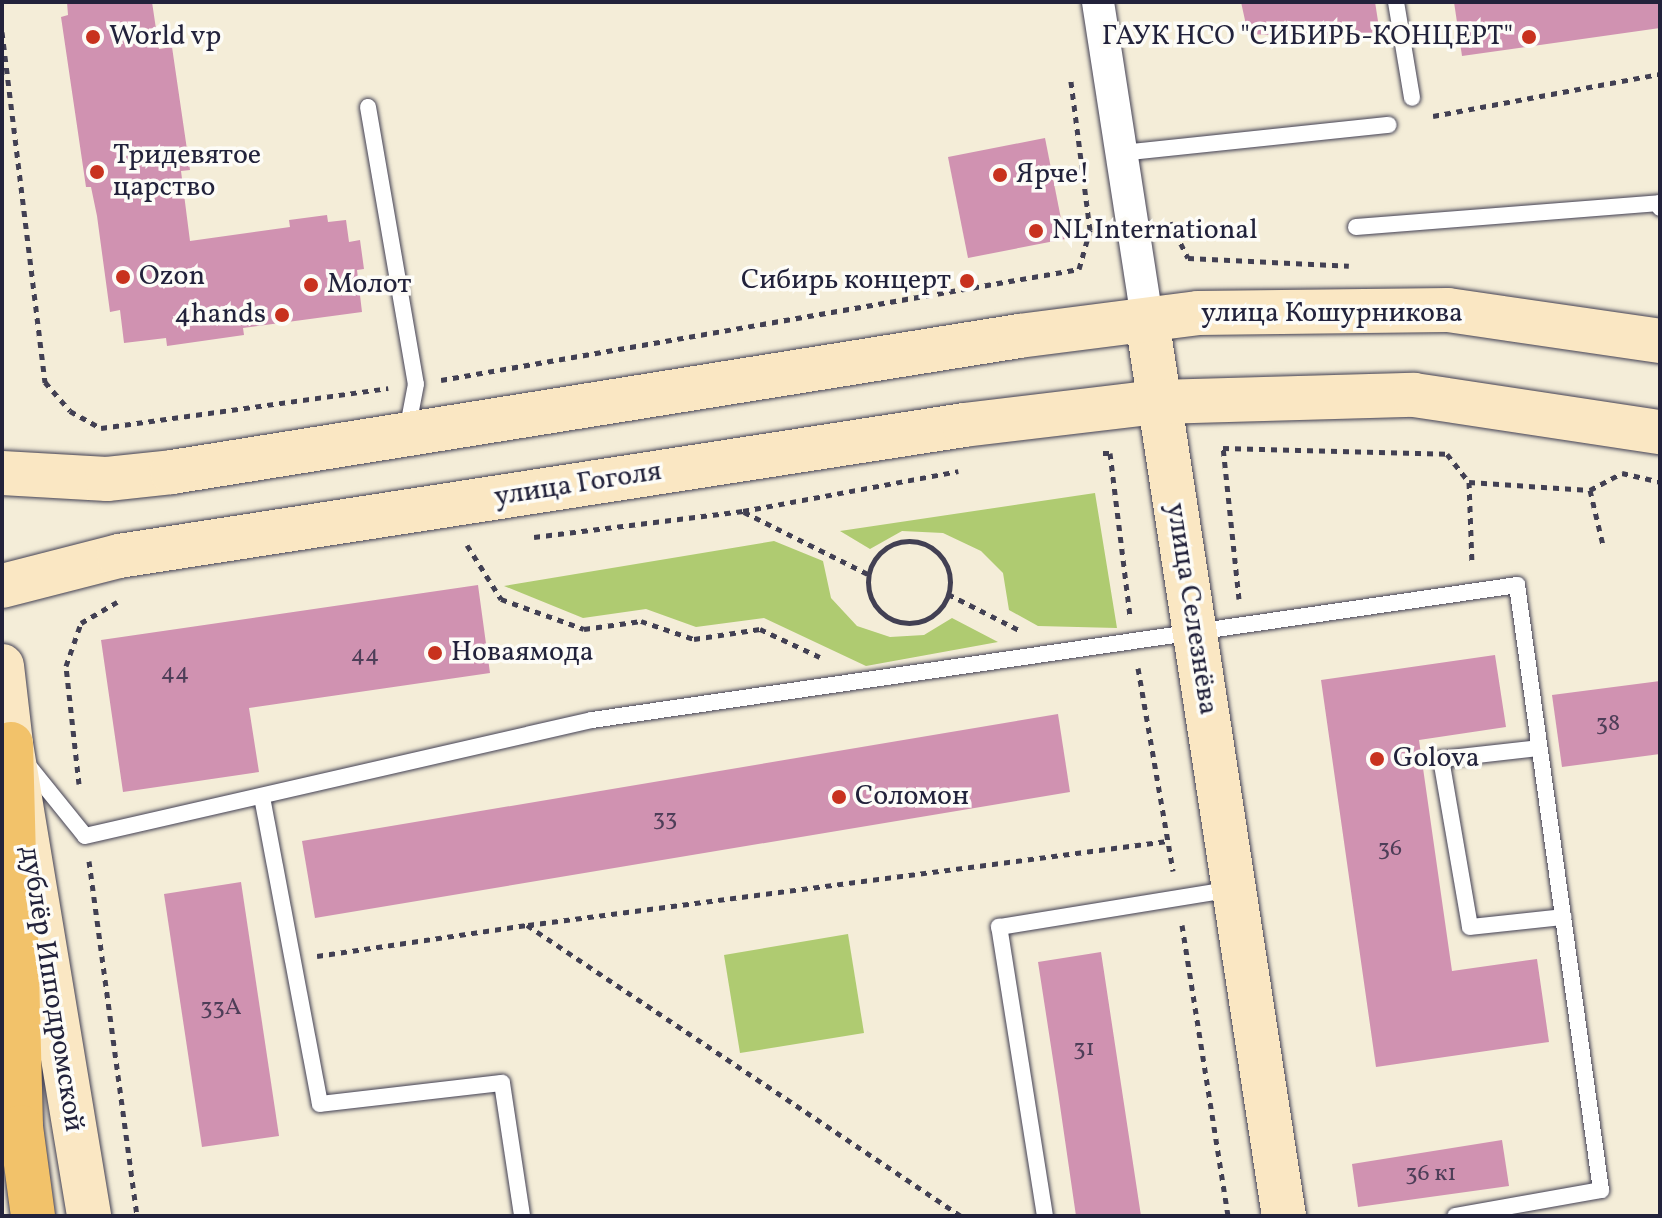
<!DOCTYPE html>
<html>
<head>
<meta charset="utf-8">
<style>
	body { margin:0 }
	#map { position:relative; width:1662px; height:1218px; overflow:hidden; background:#f4edd8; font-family:Vollkorn,serif }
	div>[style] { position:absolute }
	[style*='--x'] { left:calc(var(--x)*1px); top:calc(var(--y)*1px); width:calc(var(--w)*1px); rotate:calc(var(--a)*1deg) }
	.green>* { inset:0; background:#afcb71 }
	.building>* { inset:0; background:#d092b1 }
	.path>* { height:5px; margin-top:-2.5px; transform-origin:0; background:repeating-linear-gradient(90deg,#424053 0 6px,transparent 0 12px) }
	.path>.ring { margin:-2.5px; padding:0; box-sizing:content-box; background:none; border:5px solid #424053; border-radius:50% }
	.roads { filter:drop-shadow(0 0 2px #424053) drop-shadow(0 0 2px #424053) }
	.lane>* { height:16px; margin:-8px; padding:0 8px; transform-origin:8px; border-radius:8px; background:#fff }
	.street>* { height:32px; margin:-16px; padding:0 16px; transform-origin:16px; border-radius:16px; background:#fff }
	.secondary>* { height:44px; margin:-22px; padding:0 22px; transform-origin:22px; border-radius:22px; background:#fae7c3 }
	.highway>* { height:44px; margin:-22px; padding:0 22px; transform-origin:22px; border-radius:22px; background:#f2c26a }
	.dots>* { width:22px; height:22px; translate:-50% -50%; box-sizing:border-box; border:4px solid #fdfcf7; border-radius:50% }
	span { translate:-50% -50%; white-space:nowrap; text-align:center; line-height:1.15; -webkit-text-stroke:7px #fdfcf7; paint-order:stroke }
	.number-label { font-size:24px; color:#4e3e58 }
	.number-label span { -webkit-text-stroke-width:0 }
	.poi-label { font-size:28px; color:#22223b }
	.left { translate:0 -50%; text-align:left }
	.right { translate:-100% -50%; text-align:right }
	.street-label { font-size:28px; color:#22223b }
	.frame { position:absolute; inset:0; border:4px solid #22223b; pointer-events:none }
</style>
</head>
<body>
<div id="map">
	<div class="green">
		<i style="clip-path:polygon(1095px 493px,1117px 628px,1038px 626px,1009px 610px,1003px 573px,981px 551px,943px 533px,902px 531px,870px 549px,840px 531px)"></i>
		<i style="clip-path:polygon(774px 541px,823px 561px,831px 598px,857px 626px,890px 637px,924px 635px,952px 618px,998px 642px,866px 666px,764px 618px,696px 627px,646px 609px,583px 618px,504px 586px)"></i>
		<i style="clip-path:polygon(848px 934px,864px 1033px,740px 1053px,724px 955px)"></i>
	</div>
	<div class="building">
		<i style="clip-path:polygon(67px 2px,152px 2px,159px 49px,172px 47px,190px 170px,181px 171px,190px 241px,290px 227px,289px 220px,327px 215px,328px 222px,346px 220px,349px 242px,360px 240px,364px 269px,357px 270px,362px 312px,243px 328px,244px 335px,167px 346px,166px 338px,124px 343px,120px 310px,110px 312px,97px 216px,91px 187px,86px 187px,61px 17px,68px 15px)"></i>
		<i style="clip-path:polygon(1241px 2px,1375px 2px,1381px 40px,1248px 34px)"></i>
		<i style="clip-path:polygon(1454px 2px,1660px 2px,1660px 28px,1462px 56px)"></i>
		<i style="clip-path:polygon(1045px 138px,1065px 239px,968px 258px,948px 157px)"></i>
		<i style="clip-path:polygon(478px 585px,490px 673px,249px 708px,259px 772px,123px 792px,101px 640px)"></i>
		<i style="clip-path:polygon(1495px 655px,1506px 727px,1419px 740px,1452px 971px,1537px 959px,1549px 1042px,1376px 1067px,1321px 680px)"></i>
		<i style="clip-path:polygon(1660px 681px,1660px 754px,1562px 767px,1552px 695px)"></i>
		<i style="clip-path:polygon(1058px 714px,1070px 792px,315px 918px,302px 841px)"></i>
		<i style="clip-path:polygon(241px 882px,279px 1136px,202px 1147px,164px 894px)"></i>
		<i style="clip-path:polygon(1101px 952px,1141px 1216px,1076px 1216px,1058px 1092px,1038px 962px)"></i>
		<i style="clip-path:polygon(1502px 1140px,1509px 1186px,1358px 1207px,1352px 1164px)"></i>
	</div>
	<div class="path">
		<i style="--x:2;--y:32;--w:353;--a:83"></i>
		<i style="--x:45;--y:382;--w:38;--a:49"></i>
		<i style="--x:70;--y:411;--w:35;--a:29"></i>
		<i style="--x:101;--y:428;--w:290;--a:-7.9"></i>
		<i style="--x:1433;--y:116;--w:231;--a:-10.5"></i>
		<i style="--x:1170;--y:222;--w:40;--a:63.4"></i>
		<i style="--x:1188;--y:258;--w:161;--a:2.8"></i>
		<i style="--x:441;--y:380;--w:648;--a:-9.87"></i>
		<i style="--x:1079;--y:269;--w:41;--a:-74.2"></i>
		<i style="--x:1090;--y:230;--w:150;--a:-97.3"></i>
		<i style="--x:1103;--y:453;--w:7;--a:0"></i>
		<i style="--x:1110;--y:453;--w:163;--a:83"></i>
		<i style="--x:1469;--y:482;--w:83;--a:87.9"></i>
		<i style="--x:1590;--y:490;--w:57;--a:76.7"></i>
		<i style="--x:744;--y:512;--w:139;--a:26.6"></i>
		<i style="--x:534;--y:537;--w:211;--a:-7.1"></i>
		<i style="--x:743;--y:511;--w:219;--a:-10.5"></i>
		<i class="ring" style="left:868px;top:541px;width:77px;height:77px"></i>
		<i style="--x:467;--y:545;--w:64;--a:57.8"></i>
		<i style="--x:501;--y:599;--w:88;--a:19.9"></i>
		<i style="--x:584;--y:629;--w:58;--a:-8"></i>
		<i style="--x:641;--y:621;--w:56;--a:18.8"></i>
		<i style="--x:694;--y:639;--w:67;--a:-8.6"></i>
		<i style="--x:760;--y:629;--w:66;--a:25"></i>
		<i style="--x:948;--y:594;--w:80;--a:26.9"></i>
		<i style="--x:1239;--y:599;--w:152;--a:-96"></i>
		<i style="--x:1223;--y:448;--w:224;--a:1.5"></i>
		<i style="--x:1447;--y:454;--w:36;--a:52"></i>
		<i style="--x:1469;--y:482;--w:121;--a:3.8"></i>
		<i style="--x:1590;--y:490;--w:36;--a:-28"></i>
		<i style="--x:1622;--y:473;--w:39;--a:13"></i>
		<i style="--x:1138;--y:668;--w:206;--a:80.2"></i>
		<i style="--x:79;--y:784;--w:119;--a:-96.3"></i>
		<i style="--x:66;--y:666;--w:46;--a:-70.8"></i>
		<i style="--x:81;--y:623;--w:42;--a:-30.3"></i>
		<i style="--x:89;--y:861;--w:358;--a:82.3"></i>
		<i style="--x:528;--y:925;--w:645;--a:-7.48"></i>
		<i style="--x:1182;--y:925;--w:295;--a:81"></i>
		<i style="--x:317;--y:956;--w:212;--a:-8.4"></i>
		<i style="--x:527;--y:925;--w:523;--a:33.84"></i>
	</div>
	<div class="roads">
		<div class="lane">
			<i style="--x:1396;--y:2;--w:97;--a:80.5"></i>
			<i style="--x:368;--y:107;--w:281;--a:80.2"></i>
			<i style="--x:416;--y:384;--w:48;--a:100.8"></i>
			<i style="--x:1121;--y:153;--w:269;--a:-6"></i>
			<i style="--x:1356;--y:227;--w:304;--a:-4.5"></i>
			<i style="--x:1659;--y:203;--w:5;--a:79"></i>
			<i style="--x:1539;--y:748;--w:99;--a:173.6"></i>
			<i style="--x:1441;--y:759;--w:170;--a:80.2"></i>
			<i style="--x:1470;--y:927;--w:94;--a:-6.1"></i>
			<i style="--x:27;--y:764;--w:92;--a:51.1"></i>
			<i style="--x:85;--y:836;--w:520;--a:-12.89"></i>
			<i style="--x:592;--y:720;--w:935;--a:-8.3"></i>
			<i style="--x:1517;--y:585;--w:611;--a:82.1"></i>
			<i style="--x:1601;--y:1190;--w:148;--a:169.9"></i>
			<i style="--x:262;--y:797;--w:312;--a:79.3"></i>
			<i style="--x:320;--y:1104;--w:183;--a:-6.6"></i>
			<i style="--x:502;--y:1083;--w:134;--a:81.4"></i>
			<i style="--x:1045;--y:1216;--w:293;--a:-99"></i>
			<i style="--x:999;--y:927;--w:238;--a:-9.2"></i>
		</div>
		<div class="street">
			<i style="--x:1098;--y:2;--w:322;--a:81.2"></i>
		</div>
		<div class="secondary">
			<i style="--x:1147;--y:320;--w:906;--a:81.31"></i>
			<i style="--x:2;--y:473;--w:105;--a:3.3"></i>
			<i style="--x:107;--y:479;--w:65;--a:-6.1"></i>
			<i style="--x:172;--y:472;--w:858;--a:-9.12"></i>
			<i style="--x:1019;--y:336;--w:180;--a:-7.3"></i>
			<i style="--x:1198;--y:313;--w:250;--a:-0.7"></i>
			<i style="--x:1448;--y:310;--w:214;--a:8.3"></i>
			<i style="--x:2;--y:586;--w:121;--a:-14.4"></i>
			<i style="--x:119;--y:556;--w:855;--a:-8.81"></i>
			<i style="--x:964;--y:425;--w:195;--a:-6.8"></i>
			<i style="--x:1158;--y:402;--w:256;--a:-1.6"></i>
			<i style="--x:1414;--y:395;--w:249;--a:8.6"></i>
			<i style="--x:2;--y:666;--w:79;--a:83.4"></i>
			<i style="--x:11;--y:744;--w:478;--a:80.6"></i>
		</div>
		<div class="highway">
			<i style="--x:11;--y:744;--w:383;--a:88.5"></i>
			<i style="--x:21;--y:1127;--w:90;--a:82.3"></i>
		</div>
	</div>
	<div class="dots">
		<i style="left:93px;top:37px;background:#c8321e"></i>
		<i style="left:1529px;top:37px;background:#c8321e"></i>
		<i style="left:97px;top:172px;background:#c8321e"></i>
		<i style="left:1000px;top:175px;background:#c8321e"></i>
		<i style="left:1036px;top:231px;background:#c8321e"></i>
		<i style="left:123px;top:277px;background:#c8321e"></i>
		<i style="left:967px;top:281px;background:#c8321e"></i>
		<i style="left:311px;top:285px;background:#c8321e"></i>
		<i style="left:282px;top:315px;background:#c8321e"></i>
		<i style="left:435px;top:653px;background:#c8321e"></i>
		<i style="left:1377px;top:759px;background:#c8321e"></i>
		<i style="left:839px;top:797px;background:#c8321e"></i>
	</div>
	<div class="number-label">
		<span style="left:365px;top:656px">44</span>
		<span style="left:175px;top:674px">44</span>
		<span style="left:1608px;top:725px">38</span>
		<span style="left:665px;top:820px">33</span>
		<span style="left:1390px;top:850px">36</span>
		<span style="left:221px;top:1009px">33А</span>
		<span style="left:1084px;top:1050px">31</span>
		<span style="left:1431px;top:1175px">36 к1</span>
	</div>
	<div class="poi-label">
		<span class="left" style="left:109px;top:37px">World vp</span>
		<span class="right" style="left:1513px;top:37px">ГАУК НСО "СИБИРЬ-КОНЦЕРТ"</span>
		<span class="left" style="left:113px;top:172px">Тридевятое<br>царство</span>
		<span class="left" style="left:1016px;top:175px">Ярче!</span>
		<span class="left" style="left:1052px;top:231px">NL International</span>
		<span class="left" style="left:139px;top:277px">Ozon</span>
		<span class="right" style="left:951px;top:281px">Сибирь концерт</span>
		<span class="left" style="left:327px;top:285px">Молот</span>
		<span class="right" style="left:266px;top:315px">4hands</span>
		<span class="left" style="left:451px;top:653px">Новаямода</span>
		<span class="left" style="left:1393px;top:759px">Golova</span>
		<span class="left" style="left:855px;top:797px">Соломон</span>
	</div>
	<div class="street-label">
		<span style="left:1332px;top:314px">улица Кошурникова</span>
		<span style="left:578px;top:485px;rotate:-9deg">улица Гоголя</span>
		<span style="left:1191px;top:609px;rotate:81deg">улица Селезнёва</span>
		<span style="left:51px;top:989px;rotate:81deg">дублёр Ипподромской</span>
	</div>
	<div class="frame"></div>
</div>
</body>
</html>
